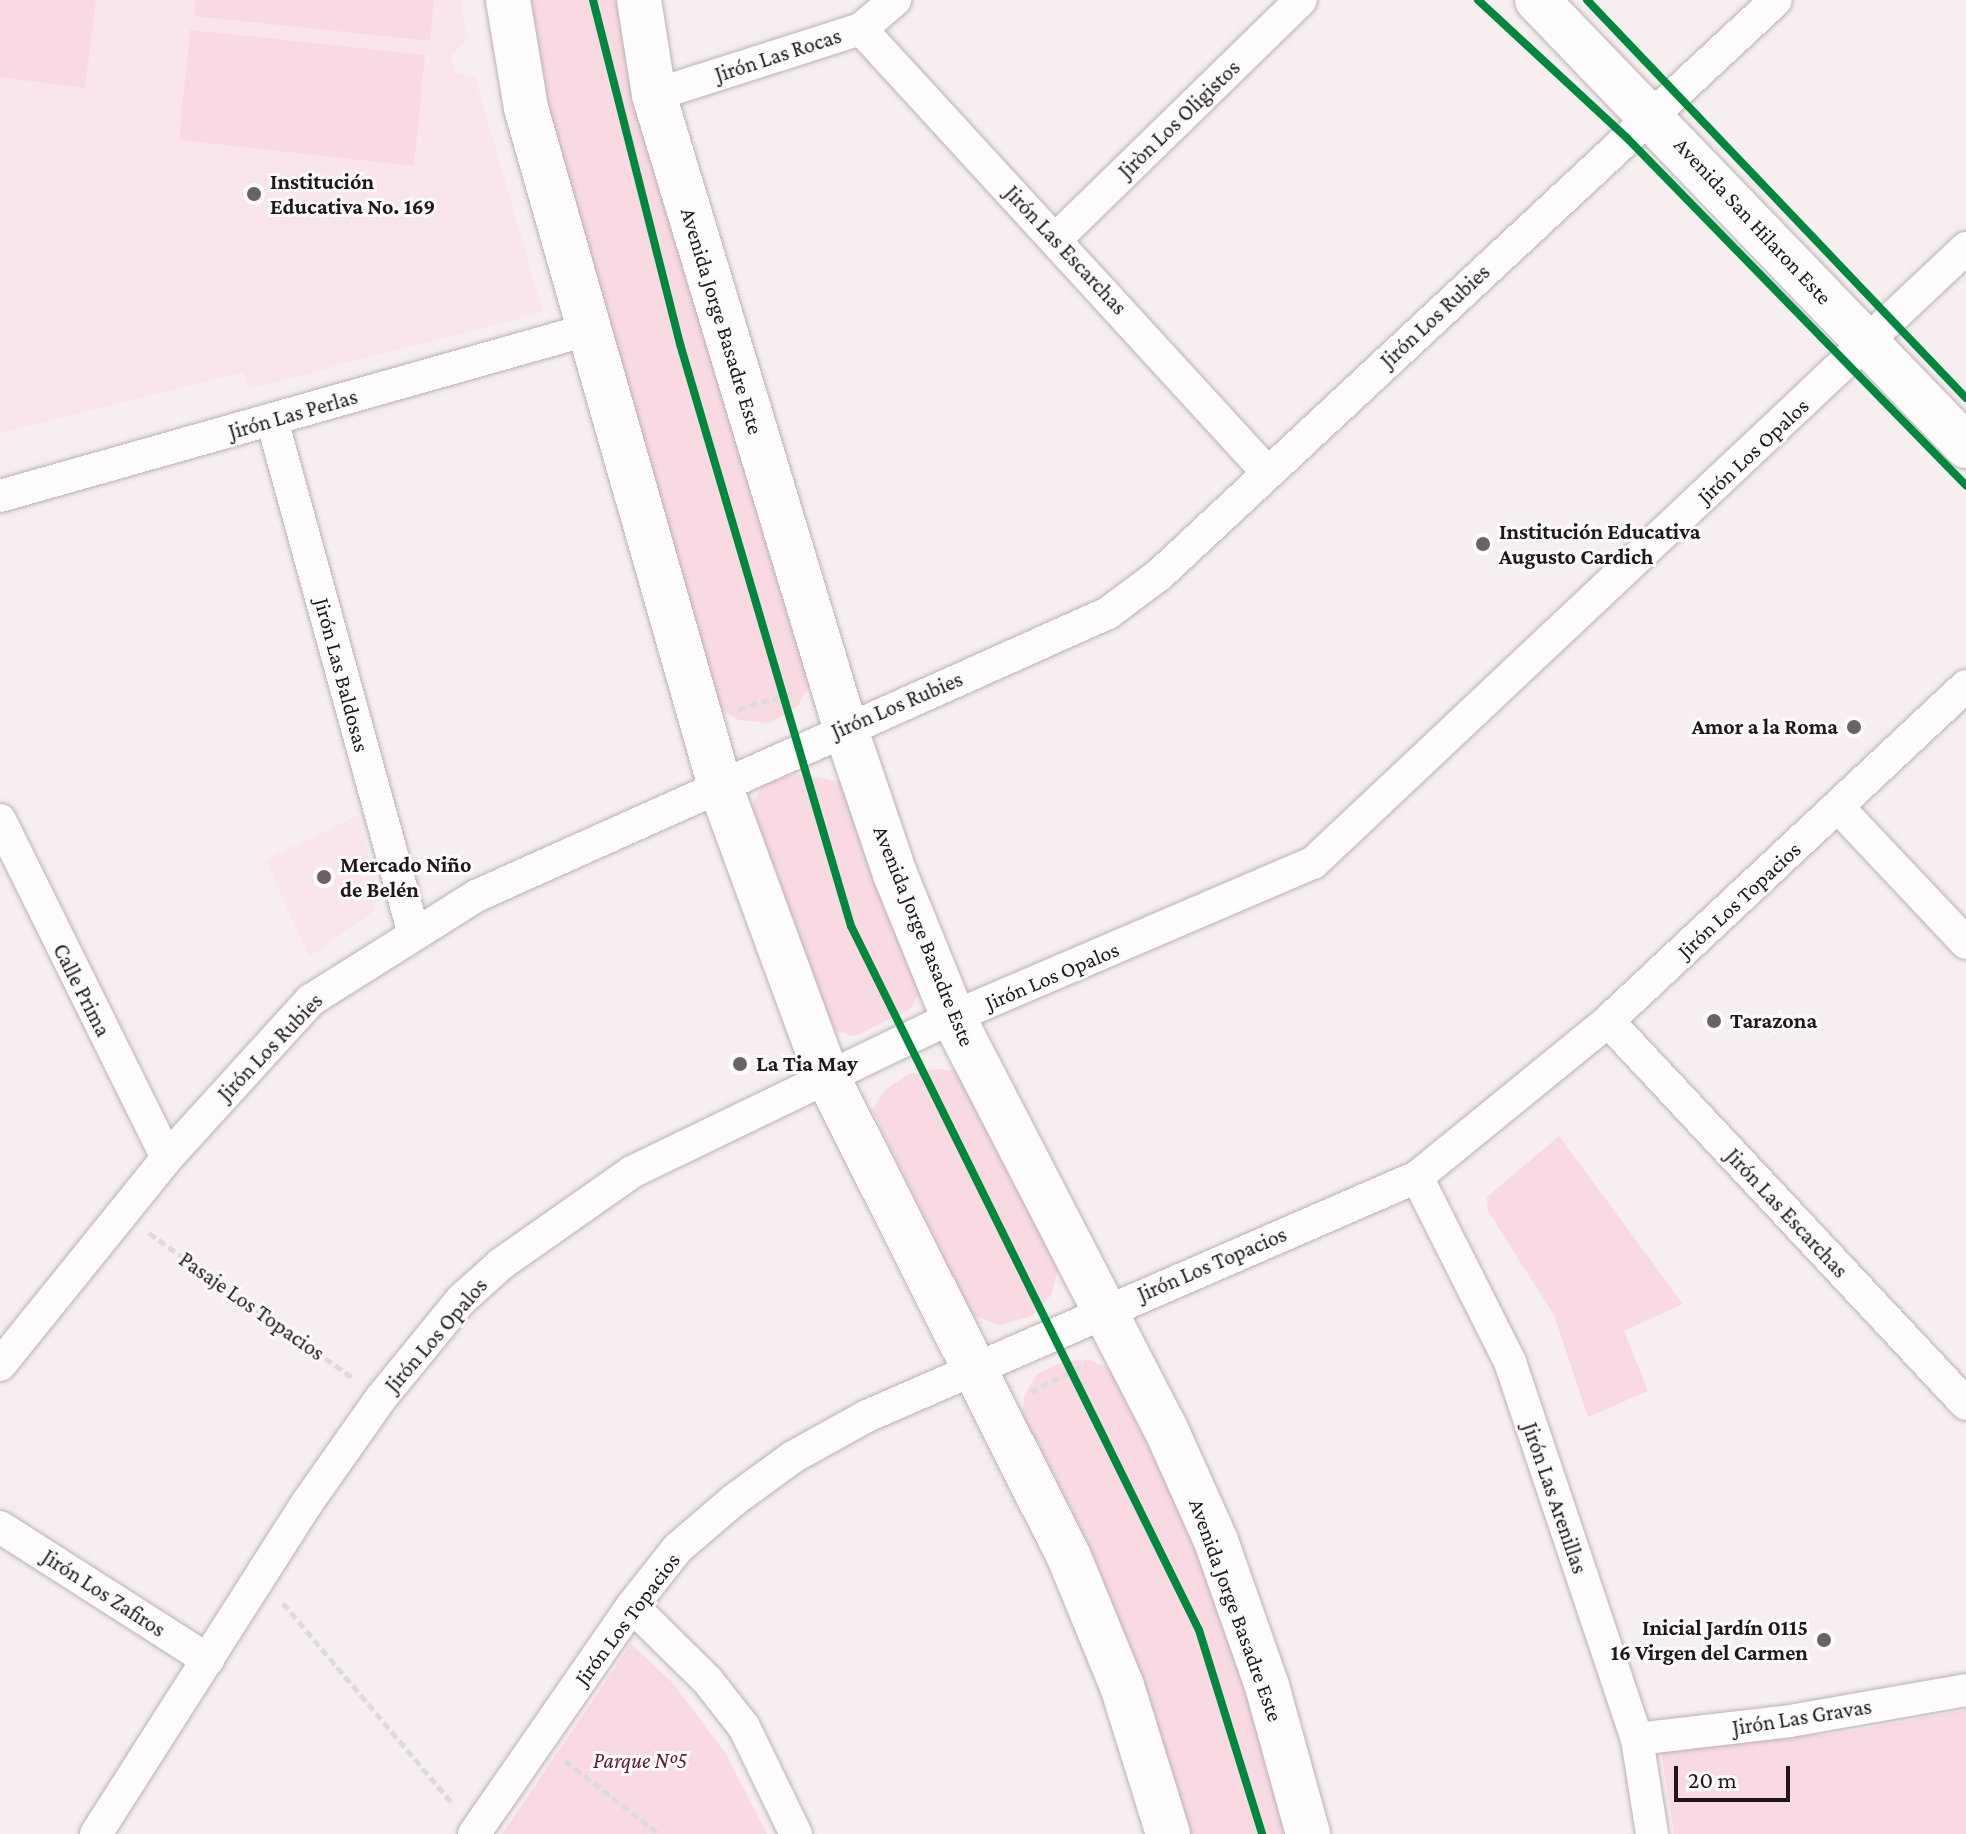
<!DOCTYPE html>
<html>
<head>
<meta charset="utf-8">
<style>
	body { margin:0 }
	#map { position:relative; width:1966px; height:1834px; overflow:hidden; background:#f7eef0; font-family:"Crimson Pro",serif }
	div>[style] { position:absolute }
	[style*='--x'] { left:calc(var(--x)*1px); top:calc(var(--y)*1px); width:calc(var(--w)*1px); rotate:calc(var(--a)*1deg) }
	.built>* { inset:0; background:#fae5ea }
	.green>* { inset:0; background:#f9dae2 }
	.path>* { height:5px; margin-top:-2.5px; transform-origin:0; background:repeating-linear-gradient(90deg,#dedbdc 0 8px,transparent 0 12px) }
	.roads { filter:drop-shadow(0 0 2px #bbb2b4) drop-shadow(0 0 2px #bbb2b4) }
	.street>* { height:32px; margin:-16px; padding:0 16px; transform-origin:16px; border-radius:16px; background:#fefcfd }
	.secondary>* { height:44px; margin:-22px; padding:0 22px; transform-origin:22px; border-radius:22px; background:#fefcfd }
	.cycleway>* { height:8px; margin:-4px; padding:0 4px; transform-origin:4px; border-radius:4px; background:#00873e }
	.dots>* { width:22px; height:22px; translate:-50% -50%; box-sizing:border-box; border:4px solid #fcfcfc; border-radius:50% }
	span { translate:-50% -50%; white-space:nowrap; text-align:center; line-height:1.15; -webkit-text-stroke:6px #fcfcfc; paint-order:stroke }
	.street-label { font-size:22px; color:#21171a }
	.poi-label { font-size:22px; color:#21171a; font-weight:700 }
	.left { translate:0 -50%; text-align:left }
	.right { translate:-100% -50%; text-align:right }
	.park-label { font-size:22px; color:#641234; font-style:italic }
	.scale { position:absolute; left:1674px; top:1766px; width:116px; height:36px; box-sizing:border-box; border:4px solid #21171a; border-top:0; padding-left:10px; font-size:24px; line-height:28px; white-space:nowrap; color:#21171a; -webkit-text-stroke:6px #fcfcfc; paint-order:stroke }
</style>
</head>
<body>
<div id="map">
	<div class="built">
		<i style="clip-path:polygon(0 0,461px 0,468px 39px,451px 55px,455px 72px,475px 77px,543px 312px,248px 389px,242px 372px,0 433px)"></i>
		<i style="clip-path:polygon(358px 815px,378px 895px,374px 911px,309px 957px,266px 860px)"></i>
	</div>
	<div class="green">
		<i style="clip-path:polygon(0 0,96px 0,85px 88px,0 77px)"></i>
		<i style="clip-path:polygon(196px 0,434px 0,430px 41px,194px 16px)"></i>
		<i style="clip-path:polygon(526px 0,622px 0,815px 676px,798px 706px,770px 723px,739px 720px,709px 704px,554px 156px)"></i>
		<i style="clip-path:polygon(190px 30px,425px 55px,414px 166px,179px 140px)"></i>
		<i style="clip-path:polygon(795px 774px,844px 782px,923px 985px,910px 1009px,856px 1036px,828px 1030px,745px 817px,763px 785px)"></i>
		<i style="clip-path:polygon(937px 1069px,962px 1072px,1059px 1267px,1051px 1295px,1032px 1316px,1000px 1325px,971px 1315px,872px 1110px,886px 1089px,909px 1074px)"></i>
		<i style="clip-path:polygon(1559px 1136px,1683px 1304px,1624px 1331px,1648px 1391px,1588px 1417px,1554px 1315px,1488px 1211px,1487px 1197px)"></i>
		<i style="clip-path:polygon(1091px 1360px,1117px 1372px,1234px 1633px,1289px 1834px,1184px 1834px,1023px 1417px,1024px 1397px,1037px 1374px,1064px 1361px)"></i>
		<i style="clip-path:polygon(631px 1644px,672px 1682px,726px 1754px,767px 1834px,502px 1834px)"></i>
		<i style="clip-path:polygon(1966px 1710px,1966px 1834px,1674px 1834px,1661px 1752px,1846px 1732px)"></i>
	</div>
	<div class="path">
		<i style="--x:738;--y:709;--w:58;--a:-15.9"></i>
		<i style="--x:149;--y:1233;--w:250;--a:35.4"></i>
		<i style="--x:1031;--y:1392;--w:62;--a:-27"></i>
		<i style="--x:283;--y:1603;--w:262;--a:49.8"></i>
		<i style="--x:565;--y:1761;--w:119;--a:37.8"></i>
	</div>
	<div class="roads">
		<div class="street">
			<i style="--x:861;--y:29;--w:602;--a:47.49"></i>
			<i style="--x:654;--y:95;--w:217;--a:-17.7"></i>
			<i style="--x:861;--y:29;--w:45;--a:-40.5"></i>
			<i style="--x:1056;--y:239;--w:342;--a:-44.3"></i>
			<i style="--x:272;--y:420;--w:530;--a:74.57"></i>
			<i style="--x:0;--y:496;--w:610;--a:-15.79"></i>
			<i style="--x:1838;--y:807;--w:187;--a:46.7"></i>
			<i style="--x:0;--y:820;--w:377;--a:63.7"></i>
			<i style="--x:1608;--y:1021;--w:524;--a:46.93"></i>
			<i style="--x:1417;--y:1177;--w:207;--a:63.3"></i>
			<i style="--x:1510;--y:1362;--w:398;--a:71.4"></i>
			<i style="--x:1637;--y:1739;--w:96;--a:81"></i>
			<i style="--x:0;--y:1365;--w:266;--a:-51.1"></i>
			<i style="--x:167;--y:1158;--w:214;--a:-47.7"></i>
			<i style="--x:311;--y:1000;--w:195;--a:-32.2"></i>
			<i style="--x:476;--y:896;--w:692;--a:-24.12"></i>
			<i style="--x:1108;--y:613;--w:64;--a:-36.7"></i>
			<i style="--x:1159;--y:575;--w:843;--a:-42.98"></i>
			<i style="--x:0;--y:1527;--w:247;--a:32.6"></i>
			<i style="--x:632;--y:1606;--w:107;--a:44.6"></i>
			<i style="--x:708;--y:1681;--w:58;--a:52"></i>
			<i style="--x:744;--y:1727;--w:119;--a:64.1"></i>
			<i style="--x:1637;--y:1739;--w:154;--a:-6.7"></i>
			<i style="--x:1790;--y:1721;--w:179;--a:-10"></i>
			<i style="--x:96;--y:1834;--w:393;--a:-57.5"></i>
			<i style="--x:307;--y:1503;--w:128;--a:-54.8"></i>
			<i style="--x:381;--y:1398;--w:127;--a:-50.8"></i>
			<i style="--x:461;--y:1300;--w:54;--a:-42"></i>
			<i style="--x:501;--y:1264;--w:160;--a:-35.1"></i>
			<i style="--x:632;--y:1172;--w:356;--a:-25.8"></i>
			<i style="--x:953;--y:1017;--w:392;--a:-23.2"></i>
			<i style="--x:1313;--y:863;--w:897;--a:-43.28"></i>
			<i style="--x:474;--y:1834;--w:277;--a:-55.3"></i>
			<i style="--x:632;--y:1606;--w:74;--a:-51.6"></i>
			<i style="--x:678;--y:1548;--w:74;--a:-40.6"></i>
			<i style="--x:734;--y:1500;--w:73;--a:-36.1"></i>
			<i style="--x:793;--y:1457;--w:85;--a:-29"></i>
			<i style="--x:867;--y:1416;--w:600;--a:-23.49"></i>
			<i style="--x:1417;--y:1177;--w:247;--a:-39.2"></i>
			<i style="--x:1608;--y:1021;--w:490;--a:-43.1"></i>
		</div>
		<div class="secondary">
			<i style="--x:508;--y:0;--w:109;--a:80.5"></i>
			<i style="--x:526;--y:108;--w:702;--a:74.04"></i>
			<i style="--x:719;--y:783;--w:312;--a:69.8"></i>
			<i style="--x:827;--y:1076;--w:538;--a:63.29"></i>
			<i style="--x:1069;--y:1557;--w:139;--a:67.7"></i>
			<i style="--x:1122;--y:1686;--w:155;--a:72.7"></i>
			<i style="--x:639;--y:0;--w:96;--a:81"></i>
			<i style="--x:654;--y:95;--w:660;--a:73.18"></i>
			<i style="--x:845;--y:727;--w:155;--a:71.2"></i>
			<i style="--x:895;--y:874;--w:154;--a:67.9"></i>
			<i style="--x:953;--y:1017;--w:462;--a:62.7"></i>
			<i style="--x:1165;--y:1427;--w:125;--a:65.9"></i>
			<i style="--x:1216;--y:1541;--w:154;--a:70.6"></i>
			<i style="--x:1267;--y:1686;--w:154;--a:74.5"></i>
			<i style="--x:1537;--y:0;--w:619;--a:46.11"></i>
		</div>
	</div>
	<div class="cycleway">
		<i style="--x:593;--y:0;--w:355;--a:75.8"></i>
		<i style="--x:680;--y:344;--w:607;--a:73.63"></i>
		<i style="--x:851;--y:926;--w:785;--a:63.7"></i>
		<i style="--x:1199;--y:1630;--w:214;--a:72.8"></i>
		<i style="--x:1478;--y:0;--w:202;--a:42.8"></i>
		<i style="--x:1626;--y:137;--w:487;--a:45.7"></i>
		<i style="--x:1587;--y:0;--w:550;--a:46.4"></i>
	</div>
	<div class="dots">
		<i style="left:254px;top:194px;background:#6c6265"></i>
		<i style="left:1483px;top:544px;background:#6c6265"></i>
		<i style="left:1854px;top:727px;background:#6c6265"></i>
		<i style="left:324px;top:877px;background:#6c6265"></i>
		<i style="left:1714px;top:1021px;background:#6c6265"></i>
		<i style="left:740px;top:1064px;background:#6c6265"></i>
		<i style="left:1824px;top:1640px;background:#6c6265"></i>
	</div>
	<div class="street-label">
		<span style="left:778px;top:55px;rotate:-18deg">Jirón Las Rocas</span>
		<span style="left:1179px;top:119px;rotate:-44deg">Jiròn Los Oligistos</span>
		<span style="left:1753px;top:221px;rotate:47deg">Avenida San Hilaron Este</span>
		<span style="left:1066px;top:250px;rotate:47deg">Jirón Las Escarchas</span>
		<span style="left:1435px;top:316px;rotate:-43deg">Jirón Los Rubies</span>
		<span style="left:722px;top:321px;rotate:73deg">Avenida Jorge Basadre Este</span>
		<span style="left:293px;top:414px;rotate:-16deg">Jirón Las Perlas</span>
		<span style="left:1753px;top:451px;rotate:-43deg">Jirón Los Opalos</span>
		<span style="left:342px;top:675px;rotate:75deg">Jirón Las Baldosas</span>
		<span style="left:897px;top:705px;rotate:-23deg">Jirón Los Rubies</span>
		<span style="left:1739px;top:900px;rotate:-43deg">Jirón Los Topacios</span>
		<span style="left:924px;top:936px;rotate:68deg">Avenida Jorge Basadre Este</span>
		<span style="left:1052px;top:976px;rotate:-23deg">Jirón Los Opalos</span>
		<span style="left:82px;top:990px;rotate:63deg">Calle Prima</span>
		<span style="left:270px;top:1047px;rotate:-46deg">Jirón Los Rubies</span>
		<span style="left:1787px;top:1213px;rotate:47deg">Jirón Las Escarchas</span>
		<span style="left:1212px;top:1264px;rotate:-23deg">Jirón Los Topacios</span>
		<span style="left:252px;top:1306px;rotate:35deg">Pasaje Los Topacios</span>
		<span style="left:436px;top:1335px;rotate:-49deg">Jirón Los Opalos</span>
		<span style="left:1555px;top:1498px;rotate:71deg">Jirón Las Arenillas</span>
		<span style="left:104px;top:1593px;rotate:33deg">Jirón Los Zafiros</span>
		<span style="left:1236px;top:1610px;rotate:70deg">Avenida Jorge Basadre Este</span>
		<span style="left:627px;top:1619px;rotate:-53deg">Jirón Los Topacios</span>
		<span style="left:1802px;top:1717px;rotate:-9deg">Jirón Las Gravas</span>
	</div>
	<div class="poi-label">
		<span class="left" style="left:270px;top:194px">Institución<br>Educativa No. 169</span>
		<span class="left" style="left:1499px;top:544px">Institución Educativa<br>Augusto Cardich</span>
		<span class="right" style="left:1838px;top:727px">Amor a la Roma</span>
		<span class="left" style="left:340px;top:877px">Mercado Niño<br>de Belén</span>
		<span class="left" style="left:1730px;top:1021px">Tarazona</span>
		<span class="left" style="left:756px;top:1064px">La Tia May</span>
		<span class="right" style="left:1808px;top:1640px">Inicial Jardín 0115<br>16 Virgen del Carmen</span>
	</div>
	<div class="park-label">
		<span style="left:640px;top:1761px">Parque Nº5</span>
	</div>
	<div class="scale">20 m</div>
</div>
</body>
</html>
